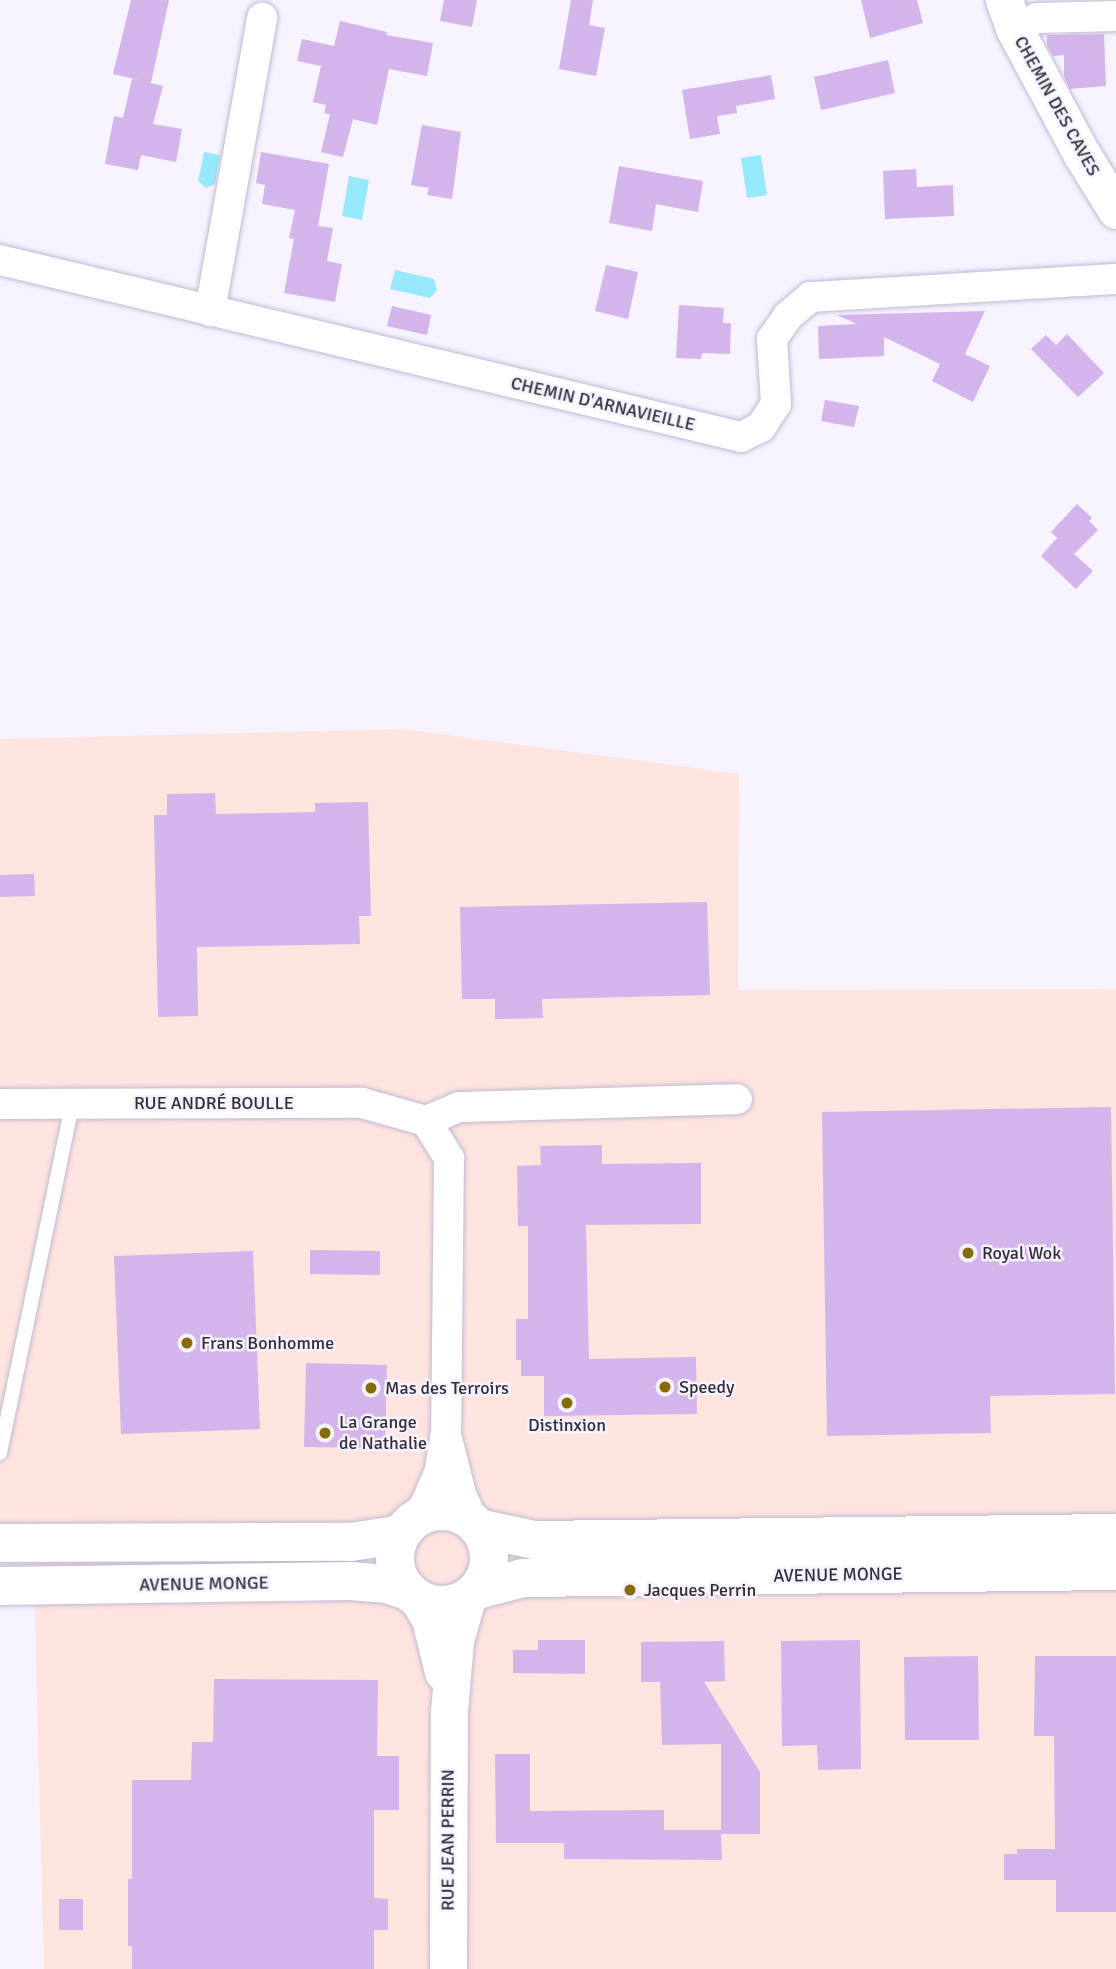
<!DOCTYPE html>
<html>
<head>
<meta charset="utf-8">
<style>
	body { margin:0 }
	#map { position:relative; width:1116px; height:1969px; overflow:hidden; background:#f6f2fe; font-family:Signika,sans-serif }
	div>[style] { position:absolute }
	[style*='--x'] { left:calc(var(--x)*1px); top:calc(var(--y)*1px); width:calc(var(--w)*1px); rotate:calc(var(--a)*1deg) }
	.industrial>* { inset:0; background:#fee4de }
	.water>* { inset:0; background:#96e9fa }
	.building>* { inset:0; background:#d3b4eb }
	.roads { filter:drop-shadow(0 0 2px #c1b8d5) drop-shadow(0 0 2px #c1b8d5) }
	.service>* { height:14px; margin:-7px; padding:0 7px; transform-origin:7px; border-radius:7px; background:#fff }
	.minor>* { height:30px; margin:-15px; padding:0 15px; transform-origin:15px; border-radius:15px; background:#fff }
	.tertiary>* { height:37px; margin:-18.5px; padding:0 18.5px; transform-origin:18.5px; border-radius:18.5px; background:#fff }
	.primary>* { height:38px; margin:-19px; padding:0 19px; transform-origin:19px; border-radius:19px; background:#fff }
	.primary>.ring { margin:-19px; padding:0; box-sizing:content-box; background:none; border:38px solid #fff; border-radius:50% }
	.dots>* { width:19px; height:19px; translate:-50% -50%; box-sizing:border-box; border:4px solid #f6f2fe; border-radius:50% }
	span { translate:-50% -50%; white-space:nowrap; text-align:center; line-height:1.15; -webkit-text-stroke:5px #f6f2fe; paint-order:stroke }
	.street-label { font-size:18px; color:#322e39 }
	.poi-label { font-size:18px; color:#322e39 }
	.left { translate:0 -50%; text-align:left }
</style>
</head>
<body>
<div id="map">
	<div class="industrial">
		<i style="clip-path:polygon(402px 729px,739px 774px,738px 990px,1116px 989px,1116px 1969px,44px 1969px,33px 1540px,0 1537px,0 739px)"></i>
	</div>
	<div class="water">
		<i style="clip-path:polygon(204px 152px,220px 155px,215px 184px,206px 188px,198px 181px)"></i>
		<i style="clip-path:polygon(761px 155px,767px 195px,747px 198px,741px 158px)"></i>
		<i style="clip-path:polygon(349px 176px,369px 180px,362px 220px,342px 216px)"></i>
		<i style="clip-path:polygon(395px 270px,434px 279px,437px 290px,430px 298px,390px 289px)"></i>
	</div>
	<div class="building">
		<i style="clip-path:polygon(131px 0,169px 0,151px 83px,163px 86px,153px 124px,182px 129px,176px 162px,141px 155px,138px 170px,105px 164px,114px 116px,123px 118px,132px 79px,139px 80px,113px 74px)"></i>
		<i style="clip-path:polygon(444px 0,477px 0,472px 27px,440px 21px)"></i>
		<i style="clip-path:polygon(571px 0,593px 0,589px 25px,605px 28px,596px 76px,559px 69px)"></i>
		<i style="clip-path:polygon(861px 0,917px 0,923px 23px,870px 38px)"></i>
		<i style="clip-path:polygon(340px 21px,387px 32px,386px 35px,433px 43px,427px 76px,389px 69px,377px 125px,353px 119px,343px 157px,321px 152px,330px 114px,324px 113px,326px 105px,313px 102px,321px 66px,297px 61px,302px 39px,334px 46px)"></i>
		<i style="clip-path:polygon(1104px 34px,1106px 86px,1070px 89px,1064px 77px,1064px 55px,1053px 56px,1047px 45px,1047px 35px)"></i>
		<i style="clip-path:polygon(888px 60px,895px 93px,821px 110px,814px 77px)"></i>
		<i style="clip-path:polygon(771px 75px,775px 99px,736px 106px,737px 113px,717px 116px,720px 134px,690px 139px,682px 90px)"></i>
		<i style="clip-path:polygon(422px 125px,461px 132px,452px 199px,427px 195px,429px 188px,411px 185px)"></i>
		<i style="clip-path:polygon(261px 152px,329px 164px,318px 226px,333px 228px,327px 261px,342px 264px,335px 302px,284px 293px,294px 239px,289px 238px,295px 210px,262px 204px,265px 185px,256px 183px)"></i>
		<i style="clip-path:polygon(619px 166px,703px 181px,698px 212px,656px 204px,652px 231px,609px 223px)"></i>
		<i style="clip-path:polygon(916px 169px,917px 187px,953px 185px,954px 216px,885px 219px,883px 171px)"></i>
		<i style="clip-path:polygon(606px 265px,638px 272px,628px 319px,595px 311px)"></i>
		<i style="clip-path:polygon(679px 305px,724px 308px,723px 323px,731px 323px,730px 354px,702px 353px,701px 359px,676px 358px)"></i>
		<i style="clip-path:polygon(392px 306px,431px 315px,427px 335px,387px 326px)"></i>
		<i style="clip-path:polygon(985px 311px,965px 354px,990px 366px,973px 402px,932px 381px,940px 364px,884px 337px,884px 356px,819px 359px,818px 326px,857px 324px,837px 315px)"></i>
		<i style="clip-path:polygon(1067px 334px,1104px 373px,1078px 397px,1031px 349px,1046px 335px,1056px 345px)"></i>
		<i style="clip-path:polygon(825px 400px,859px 406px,854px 427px,821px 421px)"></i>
		<i style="clip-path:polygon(1077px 504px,1092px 518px,1089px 521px,1098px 530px,1074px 554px,1093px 571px,1076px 589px,1041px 556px,1057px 538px,1051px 532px)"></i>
		<i style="clip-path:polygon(215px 793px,216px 814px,315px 812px,315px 803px,368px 802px,371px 916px,359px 916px,360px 944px,197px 947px,198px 1016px,158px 1017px,154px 815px,167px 815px,167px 794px)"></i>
		<i style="clip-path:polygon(34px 874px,35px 896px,0 897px,0 875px)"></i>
		<i style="clip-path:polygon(707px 902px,710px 995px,542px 999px,543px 1018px,495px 1019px,495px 999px,462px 999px,460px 907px)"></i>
		<i style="clip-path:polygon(1111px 1107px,1115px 1394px,990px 1396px,991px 1433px,827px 1436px,822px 1112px)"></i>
		<i style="clip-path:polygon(602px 1145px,602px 1164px,701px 1163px,701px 1224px,586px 1225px,589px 1359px,696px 1357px,697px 1414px,544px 1416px,544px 1376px,521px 1376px,521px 1360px,516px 1360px,516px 1319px,528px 1319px,528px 1226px,518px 1226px,517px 1166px,541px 1165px,540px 1146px)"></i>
		<i style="clip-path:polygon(310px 1250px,380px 1251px,380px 1275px,310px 1274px)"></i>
		<i style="clip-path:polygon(253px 1251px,260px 1429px,121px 1434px,114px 1256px)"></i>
		<i style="clip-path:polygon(306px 1363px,387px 1365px,385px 1448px,304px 1447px)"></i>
		<i style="clip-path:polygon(538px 1640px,585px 1640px,585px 1674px,513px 1673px,513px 1650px,538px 1650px)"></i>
		<i style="clip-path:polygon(860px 1640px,861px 1769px,818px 1770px,817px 1745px,782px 1746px,781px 1641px)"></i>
		<i style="clip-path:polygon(724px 1641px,725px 1681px,704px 1682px,760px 1772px,760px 1834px,721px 1834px,722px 1860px,564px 1859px,564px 1843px,496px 1843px,495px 1754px,530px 1754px,530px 1811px,664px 1810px,664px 1830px,721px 1830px,721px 1744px,662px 1745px,660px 1682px,641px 1682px,641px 1642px)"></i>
		<i style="clip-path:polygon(978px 1656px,979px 1740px,905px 1740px,904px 1657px)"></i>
		<i style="clip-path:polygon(1035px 1656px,1116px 1656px,1116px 1912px,1056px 1912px,1056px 1880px,1004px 1880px,1004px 1854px,1017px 1854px,1017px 1849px,1055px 1849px,1054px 1736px,1034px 1736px)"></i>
		<i style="clip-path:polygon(214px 1679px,378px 1680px,377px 1756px,399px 1756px,399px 1810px,374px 1810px,374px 1898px,388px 1899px,388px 1930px,374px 1930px,374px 1969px,132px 1969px,132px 1946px,128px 1946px,128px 1879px,132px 1879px,132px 1780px,191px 1780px,192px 1742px,213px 1742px)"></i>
		<i style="clip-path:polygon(59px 1899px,83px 1899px,83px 1930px,59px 1930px)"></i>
	</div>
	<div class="roads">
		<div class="service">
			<i style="--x:0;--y:1453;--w:356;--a:-78.3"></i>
		</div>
		<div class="minor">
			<i style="--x:1014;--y:28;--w:25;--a:-23"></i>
			<i style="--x:1037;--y:18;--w:79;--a:-1.5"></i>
			<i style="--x:0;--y:260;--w:762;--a:13.43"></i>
			<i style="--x:741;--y:437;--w:22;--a:-27"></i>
			<i style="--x:761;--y:427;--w:27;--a:-57"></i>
			<i style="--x:776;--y:404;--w:65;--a:-93.5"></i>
			<i style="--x:772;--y:339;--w:28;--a:-55"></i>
			<i style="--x:788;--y:316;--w:30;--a:-40"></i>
			<i style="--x:811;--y:297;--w:306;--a:-3.4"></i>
			<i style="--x:210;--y:311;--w:298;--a:-79.9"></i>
			<i style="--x:0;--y:1104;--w:362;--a:-0.2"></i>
			<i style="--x:362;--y:1103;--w:66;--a:15.7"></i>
			<i style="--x:426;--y:1121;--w:44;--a:58.1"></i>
			<i style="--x:449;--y:1158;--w:273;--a:90.6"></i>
			<i style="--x:446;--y:1431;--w:39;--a:99"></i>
			<i style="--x:440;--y:1470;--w:36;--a:113"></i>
			<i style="--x:426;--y:1503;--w:22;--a:124"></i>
			<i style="--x:426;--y:1121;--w:36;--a:-23"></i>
			<i style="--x:459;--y:1107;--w:278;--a:-1.6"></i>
			<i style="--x:448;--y:1442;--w:54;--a:76"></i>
			<i style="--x:461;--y:1494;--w:34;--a:66"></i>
		</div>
		<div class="tertiary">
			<i style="--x:1004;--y:0;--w:30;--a:70"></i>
			<i style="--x:1014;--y:28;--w:142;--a:61.8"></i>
			<i style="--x:1081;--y:153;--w:67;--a:58.4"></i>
			<i style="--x:418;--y:1599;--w:23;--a:59"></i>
			<i style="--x:430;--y:1619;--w:55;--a:76.2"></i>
			<i style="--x:448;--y:1969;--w:258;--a:-89.8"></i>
			<i style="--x:449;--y:1711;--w:70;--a:-85.1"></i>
			<i style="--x:455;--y:1641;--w:45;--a:-74.4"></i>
		</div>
		<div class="primary">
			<i class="ring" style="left:395px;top:1511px;width:56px;height:56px"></i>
			<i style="--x:478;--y:1528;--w:57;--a:12.1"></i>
			<i style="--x:534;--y:1540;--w:582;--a:-0.69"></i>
			<i style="--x:0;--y:1543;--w:351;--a:-0.2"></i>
			<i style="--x:351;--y:1542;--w:47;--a:-8.7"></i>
			<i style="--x:397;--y:1535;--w:9;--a:-36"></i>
			<i style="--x:0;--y:1586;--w:351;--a:-0.8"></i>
			<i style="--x:351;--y:1581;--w:36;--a:5"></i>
			<i style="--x:387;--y:1584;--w:21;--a:19"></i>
			<i style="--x:477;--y:1590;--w:48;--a:-14.6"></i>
			<i style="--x:523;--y:1578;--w:593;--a:-0.68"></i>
		</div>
	</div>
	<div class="dots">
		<i style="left:968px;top:1253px;background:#866b07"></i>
		<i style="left:187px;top:1343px;background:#866b07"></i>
		<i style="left:665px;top:1387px;background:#866b07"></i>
		<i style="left:371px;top:1388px;background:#866b07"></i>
		<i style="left:567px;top:1403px;background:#866b07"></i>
		<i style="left:325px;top:1433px;background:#866b07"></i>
		<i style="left:630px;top:1590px;background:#866b07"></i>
	</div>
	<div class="street-label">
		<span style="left:1057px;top:106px;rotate:61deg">CHEMIN DES CAVES</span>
		<span style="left:603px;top:404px;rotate:13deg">CHEMIN D'ARNAVIEILLE</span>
		<span style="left:214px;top:1103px">RUE ANDRÉ BOULLE</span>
		<span style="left:838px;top:1575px;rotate:-1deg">AVENUE MONGE</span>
		<span style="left:204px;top:1584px;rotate:-1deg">AVENUE MONGE</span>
		<span style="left:448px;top:1840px;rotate:-90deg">RUE JEAN PERRIN</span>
	</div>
	<div class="poi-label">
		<span class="left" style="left:982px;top:1253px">Royal Wok</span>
		<span class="left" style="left:201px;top:1343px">Frans Bonhomme</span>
		<span class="left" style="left:679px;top:1387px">Speedy</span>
		<span class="left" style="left:385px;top:1388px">Mas des Terroirs</span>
		<span class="left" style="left:339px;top:1433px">La Grange<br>de Nathalie</span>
		<span style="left:567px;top:1425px">Distinxion</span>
		<span class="left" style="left:644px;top:1590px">Jacques Perrin</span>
	</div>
</div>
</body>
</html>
